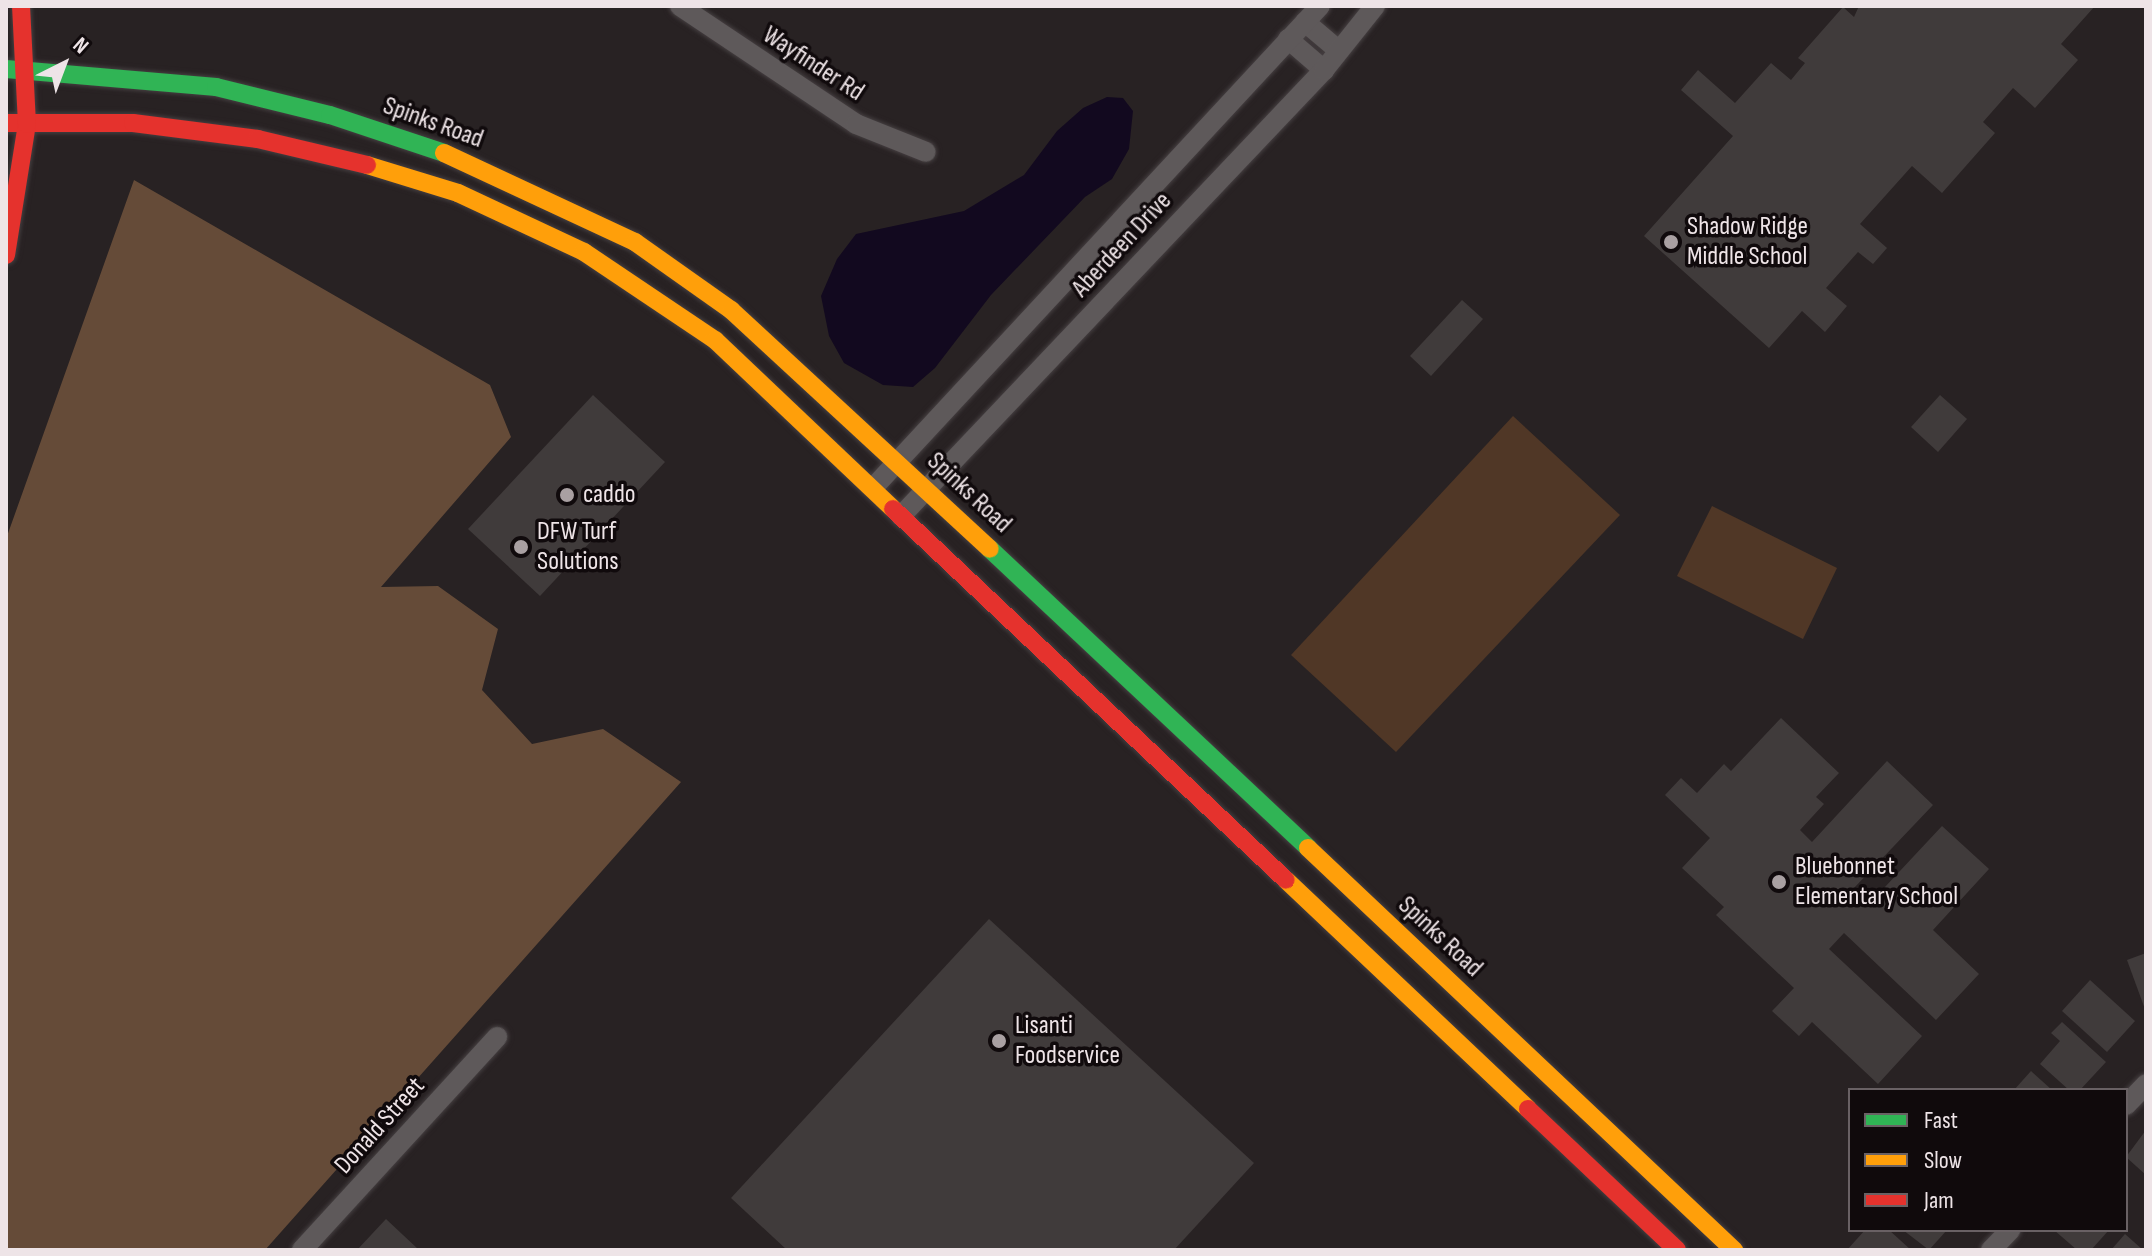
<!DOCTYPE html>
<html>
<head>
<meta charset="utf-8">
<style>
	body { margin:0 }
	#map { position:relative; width:2152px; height:1256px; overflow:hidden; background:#282223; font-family:"Sofia Sans Condensed",sans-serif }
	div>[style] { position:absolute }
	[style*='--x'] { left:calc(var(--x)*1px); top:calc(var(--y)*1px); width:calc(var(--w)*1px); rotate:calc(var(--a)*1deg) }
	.green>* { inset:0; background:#503726 }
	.forest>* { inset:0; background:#654b38 }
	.water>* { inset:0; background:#12091f }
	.building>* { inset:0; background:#403b3b }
	.roads { filter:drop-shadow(0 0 2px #453f41) drop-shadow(0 0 2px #453f41) }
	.street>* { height:20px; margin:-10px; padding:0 10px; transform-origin:10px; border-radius:10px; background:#5e595a }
	.fast>* { height:18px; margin:-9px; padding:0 9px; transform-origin:9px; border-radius:9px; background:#30b455 }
	.slow>* { height:18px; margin:-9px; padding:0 9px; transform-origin:9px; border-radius:9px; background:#ff9f0a }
	.jam>* { height:18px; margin:-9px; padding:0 9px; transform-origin:9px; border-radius:9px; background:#e5322d }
	.dots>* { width:22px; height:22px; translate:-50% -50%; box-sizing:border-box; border:4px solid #100a0c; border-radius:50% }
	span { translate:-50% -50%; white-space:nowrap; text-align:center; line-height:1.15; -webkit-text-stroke:7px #100a0c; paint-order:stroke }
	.street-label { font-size:26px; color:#eee4e7 }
	.poi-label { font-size:26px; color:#eee4e7 }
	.left { translate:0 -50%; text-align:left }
	.frame { position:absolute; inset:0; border:8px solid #eee4e7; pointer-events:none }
	.legend { position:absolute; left:1848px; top:1088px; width:280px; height:144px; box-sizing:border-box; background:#100a0c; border:2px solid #696164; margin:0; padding:10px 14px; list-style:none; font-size:24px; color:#eee4e7 }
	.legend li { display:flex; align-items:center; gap:16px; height:40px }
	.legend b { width:40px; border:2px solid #696164 }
	.north { position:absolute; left:24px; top:24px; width:80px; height:80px; -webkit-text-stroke:6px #100a0c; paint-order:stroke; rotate:42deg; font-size:22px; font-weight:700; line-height:32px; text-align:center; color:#eee4e7 }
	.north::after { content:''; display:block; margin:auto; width:28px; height:36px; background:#eee4e7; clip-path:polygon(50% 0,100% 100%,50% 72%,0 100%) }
</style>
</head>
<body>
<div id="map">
	<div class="green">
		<i style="clip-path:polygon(1513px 416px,1620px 515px,1396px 752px,1291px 655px)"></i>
		<i style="clip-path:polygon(1712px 506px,1837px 568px,1803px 639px,1677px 576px)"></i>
	</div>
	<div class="forest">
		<i style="clip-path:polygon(134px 180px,490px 385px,511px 437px,381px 587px,438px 586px,498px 629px,482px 690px,532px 744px,603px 729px,681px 782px,265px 1250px,6px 1250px,6px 539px)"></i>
	</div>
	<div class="water">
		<i style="clip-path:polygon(1107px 97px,1123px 98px,1133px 111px,1129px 149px,1112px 179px,1085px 197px,991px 295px,935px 368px,913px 387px,883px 385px,844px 363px,829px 336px,821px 296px,837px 259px,856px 234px,964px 211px,1024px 175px,1057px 131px,1083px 108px)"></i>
	</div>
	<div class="building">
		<i style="clip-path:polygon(1859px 6px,2095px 6px,2061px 44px,2078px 60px,2035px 108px,2013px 88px,1983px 122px,1995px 133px,1942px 193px,1912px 166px,1860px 224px,1887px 248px,1873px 264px,1858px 252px,1826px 288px,1847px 306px,1825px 332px,1802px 311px,1769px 348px,1644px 236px,1733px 136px,1681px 90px,1698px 70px,1735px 103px,1771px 63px,1791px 80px,1805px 63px,1798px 58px,1843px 7px,1854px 17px)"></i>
		<i style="clip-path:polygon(1462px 300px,1483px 319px,1431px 376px,1410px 356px)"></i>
		<i style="clip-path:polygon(593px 395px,665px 462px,540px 596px,468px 529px)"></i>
		<i style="clip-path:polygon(1940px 395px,1967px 419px,1938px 452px,1911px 427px)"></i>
		<i style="clip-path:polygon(1781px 718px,1839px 773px,1816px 797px,1824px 804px,1800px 830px,1812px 842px,1887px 761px,1933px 805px,1854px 888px,1870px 903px,1942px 826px,1989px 869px,1933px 930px,1979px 974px,1936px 1020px,1844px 933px,1829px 949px,1922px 1036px,1878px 1084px,1812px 1022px,1799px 1036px,1772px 1011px,1794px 988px,1716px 915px,1724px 907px,1682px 868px,1710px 838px,1665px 795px,1681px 778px,1697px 793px,1724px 764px,1731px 771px)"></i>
		<i style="clip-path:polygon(989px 919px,1254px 1163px,1174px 1250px,787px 1250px,731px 1198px)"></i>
		<i style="clip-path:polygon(2146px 953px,2146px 1012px,2127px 960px)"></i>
		<i style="clip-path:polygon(2090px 980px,2135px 1021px,2107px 1052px,2062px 1011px)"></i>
		<i style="clip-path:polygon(2062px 1022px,2106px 1062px,2080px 1090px,2069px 1090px,2040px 1064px,2060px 1041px,2051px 1033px)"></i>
		<i style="clip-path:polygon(2031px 1071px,2052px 1090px,2014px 1090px)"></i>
		<i style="clip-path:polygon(2146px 1130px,2146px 1175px,2126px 1157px)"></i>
		<i style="clip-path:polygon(386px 1219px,419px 1250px,357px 1250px)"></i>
		<i style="clip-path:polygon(1865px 1230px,1889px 1230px,1911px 1250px,1847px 1250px)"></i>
		<i style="clip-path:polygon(1903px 1230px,1947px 1230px,1929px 1250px)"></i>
		<i style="clip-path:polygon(2054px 1230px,2109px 1230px,2091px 1250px,2077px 1250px)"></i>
		<i style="clip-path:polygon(2125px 1234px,2143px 1250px,2111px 1250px)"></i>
	</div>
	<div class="roads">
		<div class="street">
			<i style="--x:680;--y:6;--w:212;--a:33.8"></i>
			<i style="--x:856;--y:124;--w:75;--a:21.8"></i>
			<i style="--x:1305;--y:22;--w:42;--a:40.2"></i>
			<i style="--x:1288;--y:39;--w:48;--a:40.7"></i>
			<i style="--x:873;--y:488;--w:657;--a:-47.16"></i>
			<i style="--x:901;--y:516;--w:615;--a:-46.52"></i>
			<i style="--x:1324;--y:70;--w:82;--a:-51.4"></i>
			<i style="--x:2126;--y:1105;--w:29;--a:-46"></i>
			<i style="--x:302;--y:1250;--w:289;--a:-47.5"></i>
			<i style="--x:1991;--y:1250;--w:28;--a:-46"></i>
		</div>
		<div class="fast">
			<i style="--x:6;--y:69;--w:211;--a:4.9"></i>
			<i style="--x:216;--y:87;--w:117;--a:13.8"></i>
			<i style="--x:330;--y:115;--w:120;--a:18.4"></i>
			<i style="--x:990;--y:549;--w:436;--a:43.2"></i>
		</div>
		<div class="slow">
			<i style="--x:444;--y:153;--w:211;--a:25"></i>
			<i style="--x:635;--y:242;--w:118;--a:35.3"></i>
			<i style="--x:731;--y:310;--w:352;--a:42.7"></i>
			<i style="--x:367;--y:165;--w:95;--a:17.1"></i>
			<i style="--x:458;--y:193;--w:139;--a:25.1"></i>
			<i style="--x:584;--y:252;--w:158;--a:33.9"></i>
			<i style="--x:715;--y:340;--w:245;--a:43.5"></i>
			<i style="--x:1308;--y:848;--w:586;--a:43.34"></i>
			<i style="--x:1286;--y:880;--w:333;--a:43.4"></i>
		</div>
		<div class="jam">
			<i style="--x:6;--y:123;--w:127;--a:0"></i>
			<i style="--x:133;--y:123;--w:126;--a:7.3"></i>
			<i style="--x:258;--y:139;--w:112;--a:13.4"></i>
			<i style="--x:6;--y:255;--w:133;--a:-80.9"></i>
			<i style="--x:27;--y:124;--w:118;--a:-92.9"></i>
			<i style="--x:893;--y:509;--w:540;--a:43.35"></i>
			<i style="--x:1528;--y:1109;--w:205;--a:43.4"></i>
		</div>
	</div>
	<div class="dots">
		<i style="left:1671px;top:242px;background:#a9a0a2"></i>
		<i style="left:567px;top:495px;background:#a9a0a2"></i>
		<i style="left:521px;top:547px;background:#a9a0a2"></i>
		<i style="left:1779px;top:882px;background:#a9a0a2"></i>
		<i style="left:999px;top:1041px;background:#a9a0a2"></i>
	</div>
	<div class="street-label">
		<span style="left:813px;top:64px;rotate:33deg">Wayfinder Rd</span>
		<span style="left:433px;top:123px;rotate:20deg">Spinks Road</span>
		<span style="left:1122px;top:245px;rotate:-47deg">Aberdeen Drive</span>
		<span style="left:969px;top:493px;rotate:43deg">Spinks Road</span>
		<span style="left:1440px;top:937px;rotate:43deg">Spinks Road</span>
		<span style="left:380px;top:1126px;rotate:-48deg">Donald Street</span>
	</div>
	<div class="poi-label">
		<span class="left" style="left:1687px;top:242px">Shadow Ridge<br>Middle School</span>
		<span class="left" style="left:583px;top:495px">caddo</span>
		<span class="left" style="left:537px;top:547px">DFW Turf<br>Solutions</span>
		<span class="left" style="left:1795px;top:882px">Bluebonnet<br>Elementary School</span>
		<span class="left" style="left:1015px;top:1041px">Lisanti<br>Foodservice</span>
	</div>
	<div class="frame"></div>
	<ul class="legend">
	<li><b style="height:10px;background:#30b455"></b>Fast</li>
	<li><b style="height:10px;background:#ff9f0a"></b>Slow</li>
	<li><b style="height:10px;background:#e5322d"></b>Jam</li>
	</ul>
	<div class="north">N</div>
</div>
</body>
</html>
